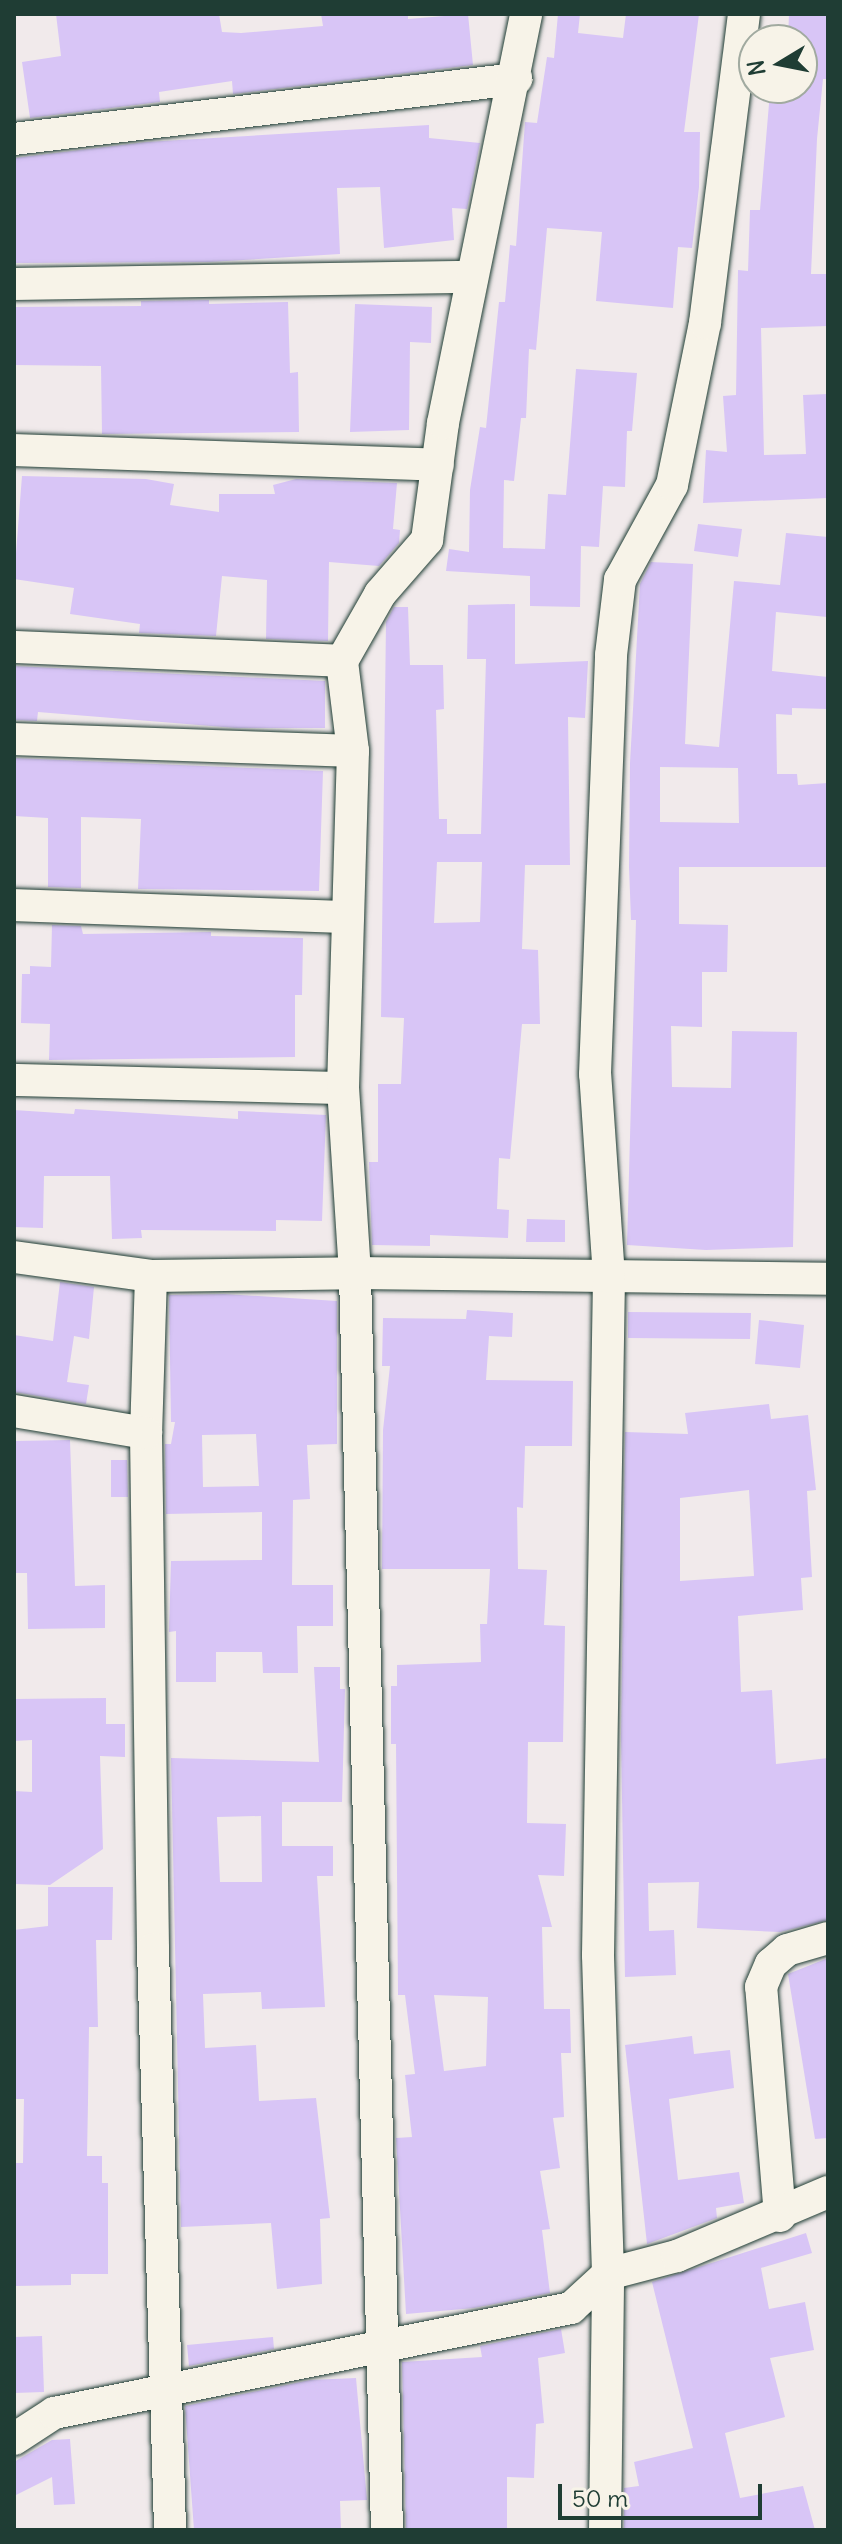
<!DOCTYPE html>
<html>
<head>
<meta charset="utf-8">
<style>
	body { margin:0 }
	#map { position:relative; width:842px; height:2544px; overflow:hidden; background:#f1eaeb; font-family:Delius,sans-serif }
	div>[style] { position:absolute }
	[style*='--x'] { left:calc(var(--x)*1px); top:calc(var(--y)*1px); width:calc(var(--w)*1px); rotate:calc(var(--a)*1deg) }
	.building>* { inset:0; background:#d8c5f6 }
	.roads { filter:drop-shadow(0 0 2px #1f3d34) drop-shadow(0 0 2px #1f3d34) }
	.street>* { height:32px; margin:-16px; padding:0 16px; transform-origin:16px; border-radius:16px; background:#f7f3e8 }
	span { translate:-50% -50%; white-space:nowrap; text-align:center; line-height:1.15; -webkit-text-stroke:8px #f7f3e8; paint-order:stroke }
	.frame { position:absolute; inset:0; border:16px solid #1f3d34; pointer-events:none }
	.north { position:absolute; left:738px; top:24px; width:80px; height:80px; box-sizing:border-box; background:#f7f3e8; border:2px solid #a1aaa0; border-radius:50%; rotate:260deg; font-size:22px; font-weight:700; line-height:32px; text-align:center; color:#1f3d34 }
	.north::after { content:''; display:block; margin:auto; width:28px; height:36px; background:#1f3d34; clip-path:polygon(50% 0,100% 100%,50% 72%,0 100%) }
	.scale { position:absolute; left:558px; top:2484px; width:204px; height:36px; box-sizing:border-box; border:4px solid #1f3d34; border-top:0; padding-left:10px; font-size:24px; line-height:28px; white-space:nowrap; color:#1f3d34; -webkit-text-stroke:6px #f7f3e8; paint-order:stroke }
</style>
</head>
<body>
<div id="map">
	<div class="building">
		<i style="clip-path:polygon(56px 14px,219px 14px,222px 32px,241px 33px,323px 26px,321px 14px,408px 14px,408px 19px,468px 14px,473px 65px,233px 94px,232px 81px,159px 92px,160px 102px,30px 118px,22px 62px,61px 56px)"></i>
		<i style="clip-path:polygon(558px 14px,580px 14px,578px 33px,623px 38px,626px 14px,699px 14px,684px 132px,700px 132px,699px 187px,692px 248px,678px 247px,673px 308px,596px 301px,602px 232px,547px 228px,536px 350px,529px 349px,526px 418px,521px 418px,514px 481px,504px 480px,503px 548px,545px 549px,548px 494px,566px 495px,576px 369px,637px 373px,632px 431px,627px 431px,625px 487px,603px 486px,599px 547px,581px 546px,580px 607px,530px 606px,530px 576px,446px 571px,449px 549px,469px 552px,470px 490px,480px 427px,486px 428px,499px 302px,505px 302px,510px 245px,516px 246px,525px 122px,537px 123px,547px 57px,554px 58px)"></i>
		<i style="clip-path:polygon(789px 14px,828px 14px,828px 79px,823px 79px,817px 139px,811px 274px,828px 274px,828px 326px,761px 328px,764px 455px,806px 454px,803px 395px,828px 394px,828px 498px,703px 503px,706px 450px,727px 452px,723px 396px,736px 395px,738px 270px,748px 271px,750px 210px,760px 210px,770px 92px,802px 94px,802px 40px,788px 40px)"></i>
		<i style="clip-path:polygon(429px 125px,429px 138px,480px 143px,467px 209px,452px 208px,454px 240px,384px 248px,380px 187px,337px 188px,340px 254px,209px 262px,14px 263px,14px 158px,146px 142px)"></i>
		<i style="clip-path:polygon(209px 300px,209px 304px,288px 302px,290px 373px,298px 372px,299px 432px,102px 434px,101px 366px,14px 365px,14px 307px,141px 306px,141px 301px)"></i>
		<i style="clip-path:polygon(355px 304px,432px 307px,431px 343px,410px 342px,409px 430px,350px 432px)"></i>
		<i style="clip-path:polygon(22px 476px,146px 479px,174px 484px,170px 505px,219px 512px,219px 494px,275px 494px,273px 485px,296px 479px,397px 483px,393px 529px,400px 530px,399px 543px,379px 566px,329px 562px,328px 641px,266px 639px,267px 580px,222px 576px,216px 636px,139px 633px,140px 624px,70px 614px,74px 588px,14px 579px)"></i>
		<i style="clip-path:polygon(698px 524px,742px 529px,738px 557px,694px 551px)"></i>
		<i style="clip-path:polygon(evenodd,786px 533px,828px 537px,827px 617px,776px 612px,772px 671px,828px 677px,828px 709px,792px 708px,792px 715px,776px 714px,777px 774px,797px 774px,798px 785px,828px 783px,828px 867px,679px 867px,679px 924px,728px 925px,727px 972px,702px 972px,702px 1027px,671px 1026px,672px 1087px,731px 1088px,732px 1031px,797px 1032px,793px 1247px,706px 1250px,627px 1245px,636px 920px,631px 920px,629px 867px,630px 763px,640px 584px,651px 562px,693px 564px,685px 744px,719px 747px,734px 581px,780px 585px,786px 533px,660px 767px,738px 768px,739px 823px,660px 822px,660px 767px)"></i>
		<i style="clip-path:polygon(evenodd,515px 604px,515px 664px,588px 661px,585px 718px,568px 717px,570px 865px,525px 865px,522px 949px,538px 950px,540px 1024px,522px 1024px,510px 1159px,499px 1158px,497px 1209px,509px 1210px,508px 1238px,430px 1235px,430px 1246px,372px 1245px,369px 1162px,378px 1162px,378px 1084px,401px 1084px,404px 1018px,381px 1017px,386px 622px,394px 607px,408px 607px,410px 665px,443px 665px,444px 709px,436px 710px,439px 819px,447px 819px,447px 834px,481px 834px,486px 659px,467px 659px,468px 605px,515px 604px,437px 862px,482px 862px,480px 922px,434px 923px,437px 862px)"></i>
		<i style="clip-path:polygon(14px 666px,325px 681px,325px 728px,236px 728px,38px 712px,37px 721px,14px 720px)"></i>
		<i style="clip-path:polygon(14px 758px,323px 771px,319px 891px,138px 889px,141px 819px,81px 817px,81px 888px,48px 887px,48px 818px,14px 816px)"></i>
		<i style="clip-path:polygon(52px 925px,81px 926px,83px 934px,211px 932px,211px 936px,303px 938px,302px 995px,295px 995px,295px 1057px,49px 1060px,50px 1024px,21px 1023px,22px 974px,30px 974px,30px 966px,51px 967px)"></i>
		<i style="clip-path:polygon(75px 1109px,238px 1119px,238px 1111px,326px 1115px,322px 1221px,276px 1220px,276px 1231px,141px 1230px,142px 1238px,112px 1239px,110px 1176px,44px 1176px,43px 1228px,14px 1227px,14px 1110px,74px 1114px)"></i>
		<i style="clip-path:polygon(527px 1219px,565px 1220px,565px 1242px,526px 1242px)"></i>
		<i style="clip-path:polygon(60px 1282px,94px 1287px,89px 1339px,74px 1336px,67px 1382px,89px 1385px,86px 1404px,14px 1392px,14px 1335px,53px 1341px)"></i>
		<i style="clip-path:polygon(evenodd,224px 1294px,337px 1301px,337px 1444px,307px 1445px,310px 1499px,293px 1500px,292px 1585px,333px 1585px,333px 1626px,297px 1626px,298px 1673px,263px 1673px,262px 1652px,216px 1652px,216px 1682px,176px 1682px,176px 1631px,169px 1632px,171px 1561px,262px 1560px,262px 1512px,166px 1514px,165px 1444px,171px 1444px,175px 1422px,171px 1422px,169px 1295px,224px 1294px,256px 1434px,259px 1486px,203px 1487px,202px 1435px,256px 1434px)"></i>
		<i style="clip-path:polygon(evenodd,467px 1310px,513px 1313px,512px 1337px,489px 1336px,486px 1380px,573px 1381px,572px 1446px,525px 1446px,523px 1508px,517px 1507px,518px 1569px,547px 1570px,544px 1625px,565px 1626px,563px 1742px,528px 1742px,527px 1823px,566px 1824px,564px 1876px,538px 1875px,552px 1927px,542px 1927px,544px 2009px,570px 2009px,571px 2053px,561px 2053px,564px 2117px,553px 2118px,560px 2168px,540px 2171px,550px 2229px,542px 2230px,550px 2293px,474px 2308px,406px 2314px,396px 2138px,412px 2137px,405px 2075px,415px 2074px,405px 1995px,398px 1995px,396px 1744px,391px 1744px,391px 1686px,397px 1686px,397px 1665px,481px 1662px,480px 1624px,487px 1624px,490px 1569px,382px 1569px,383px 1430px,390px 1366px,382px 1366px,383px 1318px,466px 1319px,467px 1310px,434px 1995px,488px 1997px,486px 2066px,444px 2071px,434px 1995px)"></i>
		<i style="clip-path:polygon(628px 1312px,751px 1313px,750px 1339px,628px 1338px)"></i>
		<i style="clip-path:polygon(759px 1320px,804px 1325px,800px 1368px,755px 1364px)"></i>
		<i style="clip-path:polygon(evenodd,769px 1404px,771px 1419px,808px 1415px,816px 1490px,807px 1491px,812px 1577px,801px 1578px,803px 1610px,738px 1616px,741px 1692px,772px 1690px,776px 1764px,828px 1758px,828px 1920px,780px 1932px,697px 1928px,699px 1882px,648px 1883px,649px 1931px,674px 1930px,676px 1975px,625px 1977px,621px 1737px,625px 1432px,688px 1434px,685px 1413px,769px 1404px,749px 1490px,754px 1576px,680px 1581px,680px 1498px,749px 1490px)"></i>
		<i style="clip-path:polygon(70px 1440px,75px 1586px,105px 1585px,105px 1628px,28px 1629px,27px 1573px,14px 1573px,14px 1441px)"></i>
		<i style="clip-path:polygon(111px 1460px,127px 1460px,128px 1497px,111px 1497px)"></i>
		<i style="clip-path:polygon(evenodd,314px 1667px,340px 1667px,340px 1689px,345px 1689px,342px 1802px,282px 1802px,282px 1846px,333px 1846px,333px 1876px,317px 1876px,325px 2007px,262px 2009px,261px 1992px,203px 1994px,205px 2048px,256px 2045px,259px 2101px,316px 2098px,330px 2218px,320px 2219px,322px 2284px,277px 2289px,271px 2223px,181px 2227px,171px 1758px,319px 1762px,314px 1667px,261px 1816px,262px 1882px,220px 1882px,217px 1817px,261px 1816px)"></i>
		<i style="clip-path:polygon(106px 1698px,106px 1724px,125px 1724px,125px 1757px,100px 1756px,103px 1849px,50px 1885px,14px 1884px,14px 1791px,32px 1792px,32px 1740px,14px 1741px,14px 1699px)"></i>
		<i style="clip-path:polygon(48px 1887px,113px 1887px,112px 1940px,96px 1940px,98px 2027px,89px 2027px,88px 2102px,87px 2156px,102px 2156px,102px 2183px,108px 2183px,108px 2274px,71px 2274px,71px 2285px,14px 2286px,14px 2163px,23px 2163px,24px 2099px,14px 2099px,14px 1930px,48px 1926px)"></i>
		<i style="clip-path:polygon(828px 1958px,828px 2138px,815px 2139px,788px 1974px)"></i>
		<i style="clip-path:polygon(692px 2036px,694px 2054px,730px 2050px,734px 2088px,669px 2099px,678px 2180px,739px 2172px,744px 2203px,716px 2208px,717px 2218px,647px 2244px,625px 2045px)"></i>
		<i style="clip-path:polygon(806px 2233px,812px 2253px,761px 2268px,769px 2309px,805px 2302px,814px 2350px,770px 2358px,785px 2417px,725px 2433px,740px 2498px,803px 2486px,815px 2530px,624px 2530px,624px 2488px,639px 2486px,634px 2462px,693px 2448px,652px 2282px)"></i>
		<i style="clip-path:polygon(561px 2329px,565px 2353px,538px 2358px,544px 2423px,536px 2424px,534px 2478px,507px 2477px,507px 2530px,406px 2530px,402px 2362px,482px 2357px,480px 2346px)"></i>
		<i style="clip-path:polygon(42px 2336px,44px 2392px,14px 2393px,14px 2337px)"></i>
		<i style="clip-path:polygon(273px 2337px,274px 2349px,189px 2366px,187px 2345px)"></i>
		<i style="clip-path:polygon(356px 2378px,367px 2500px,340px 2501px,341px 2530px,194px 2530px,185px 2406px,310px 2380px)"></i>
		<i style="clip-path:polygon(70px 2439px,75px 2504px,54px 2505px,52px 2477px,14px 2496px,14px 2462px,52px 2440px)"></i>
	</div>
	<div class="roads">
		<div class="street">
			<i style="--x:14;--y:139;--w:506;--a:-6.82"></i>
			<i style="--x:14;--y:284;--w:458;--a:-0.9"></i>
			<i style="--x:14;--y:450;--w:424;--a:2"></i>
			<i style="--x:14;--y:647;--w:328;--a:2.4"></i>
			<i style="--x:14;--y:739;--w:339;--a:2"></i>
			<i style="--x:14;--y:905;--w:334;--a:2.1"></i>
			<i style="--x:14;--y:1080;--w:329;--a:1.4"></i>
			<i style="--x:14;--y:1257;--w:138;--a:7.9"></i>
			<i style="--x:151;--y:1276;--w:204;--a:-0.8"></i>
			<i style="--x:355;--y:1273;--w:473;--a:0.7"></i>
			<i style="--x:151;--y:1276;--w:157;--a:91.8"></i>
			<i style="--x:146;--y:1433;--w:516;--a:89.22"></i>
			<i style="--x:153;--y:1949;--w:581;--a:88.32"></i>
			<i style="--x:14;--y:1411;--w:134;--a:9.5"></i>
			<i style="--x:780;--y:2216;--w:230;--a:-94.7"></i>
			<i style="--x:761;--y:1987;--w:25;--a:-67"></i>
			<i style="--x:771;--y:1964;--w:21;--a:-41"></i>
			<i style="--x:787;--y:1950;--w:43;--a:-16.3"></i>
			<i style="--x:14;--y:2439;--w:48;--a:-33"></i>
			<i style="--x:54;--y:2413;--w:528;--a:-11.48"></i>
			<i style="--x:571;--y:2308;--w:50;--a:-42.6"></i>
			<i style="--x:608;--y:2274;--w:71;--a:-14.6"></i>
			<i style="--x:677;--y:2256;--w:164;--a:-23"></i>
			<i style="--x:387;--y:2530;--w:1257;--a:-91.46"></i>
			<i style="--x:355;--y:1273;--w:185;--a:-93.7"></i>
			<i style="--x:343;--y:1088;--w:337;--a:-88.3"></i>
			<i style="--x:353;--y:751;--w:91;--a:-97"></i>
			<i style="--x:342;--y:661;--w:77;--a:-60.4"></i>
			<i style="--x:380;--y:594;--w:72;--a:-49"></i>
			<i style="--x:427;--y:540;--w:118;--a:-82.2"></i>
			<i style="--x:443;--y:423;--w:417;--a:-78.5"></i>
			<i style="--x:605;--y:2530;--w:256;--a:-89.3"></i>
			<i style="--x:608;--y:2274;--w:319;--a:-91.8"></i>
			<i style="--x:598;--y:1955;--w:678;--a:-89.07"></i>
			<i style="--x:609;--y:1277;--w:203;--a:-93.9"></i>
			<i style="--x:595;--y:1074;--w:419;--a:-87.8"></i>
			<i style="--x:611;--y:655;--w:76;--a:-83.2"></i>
			<i style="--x:620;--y:580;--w:108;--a:-61.3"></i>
			<i style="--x:672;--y:485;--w:165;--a:-78.5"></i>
			<i style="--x:705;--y:323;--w:311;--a:-82.8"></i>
		</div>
	</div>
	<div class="frame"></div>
	<div class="north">N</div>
	<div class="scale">50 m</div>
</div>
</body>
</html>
